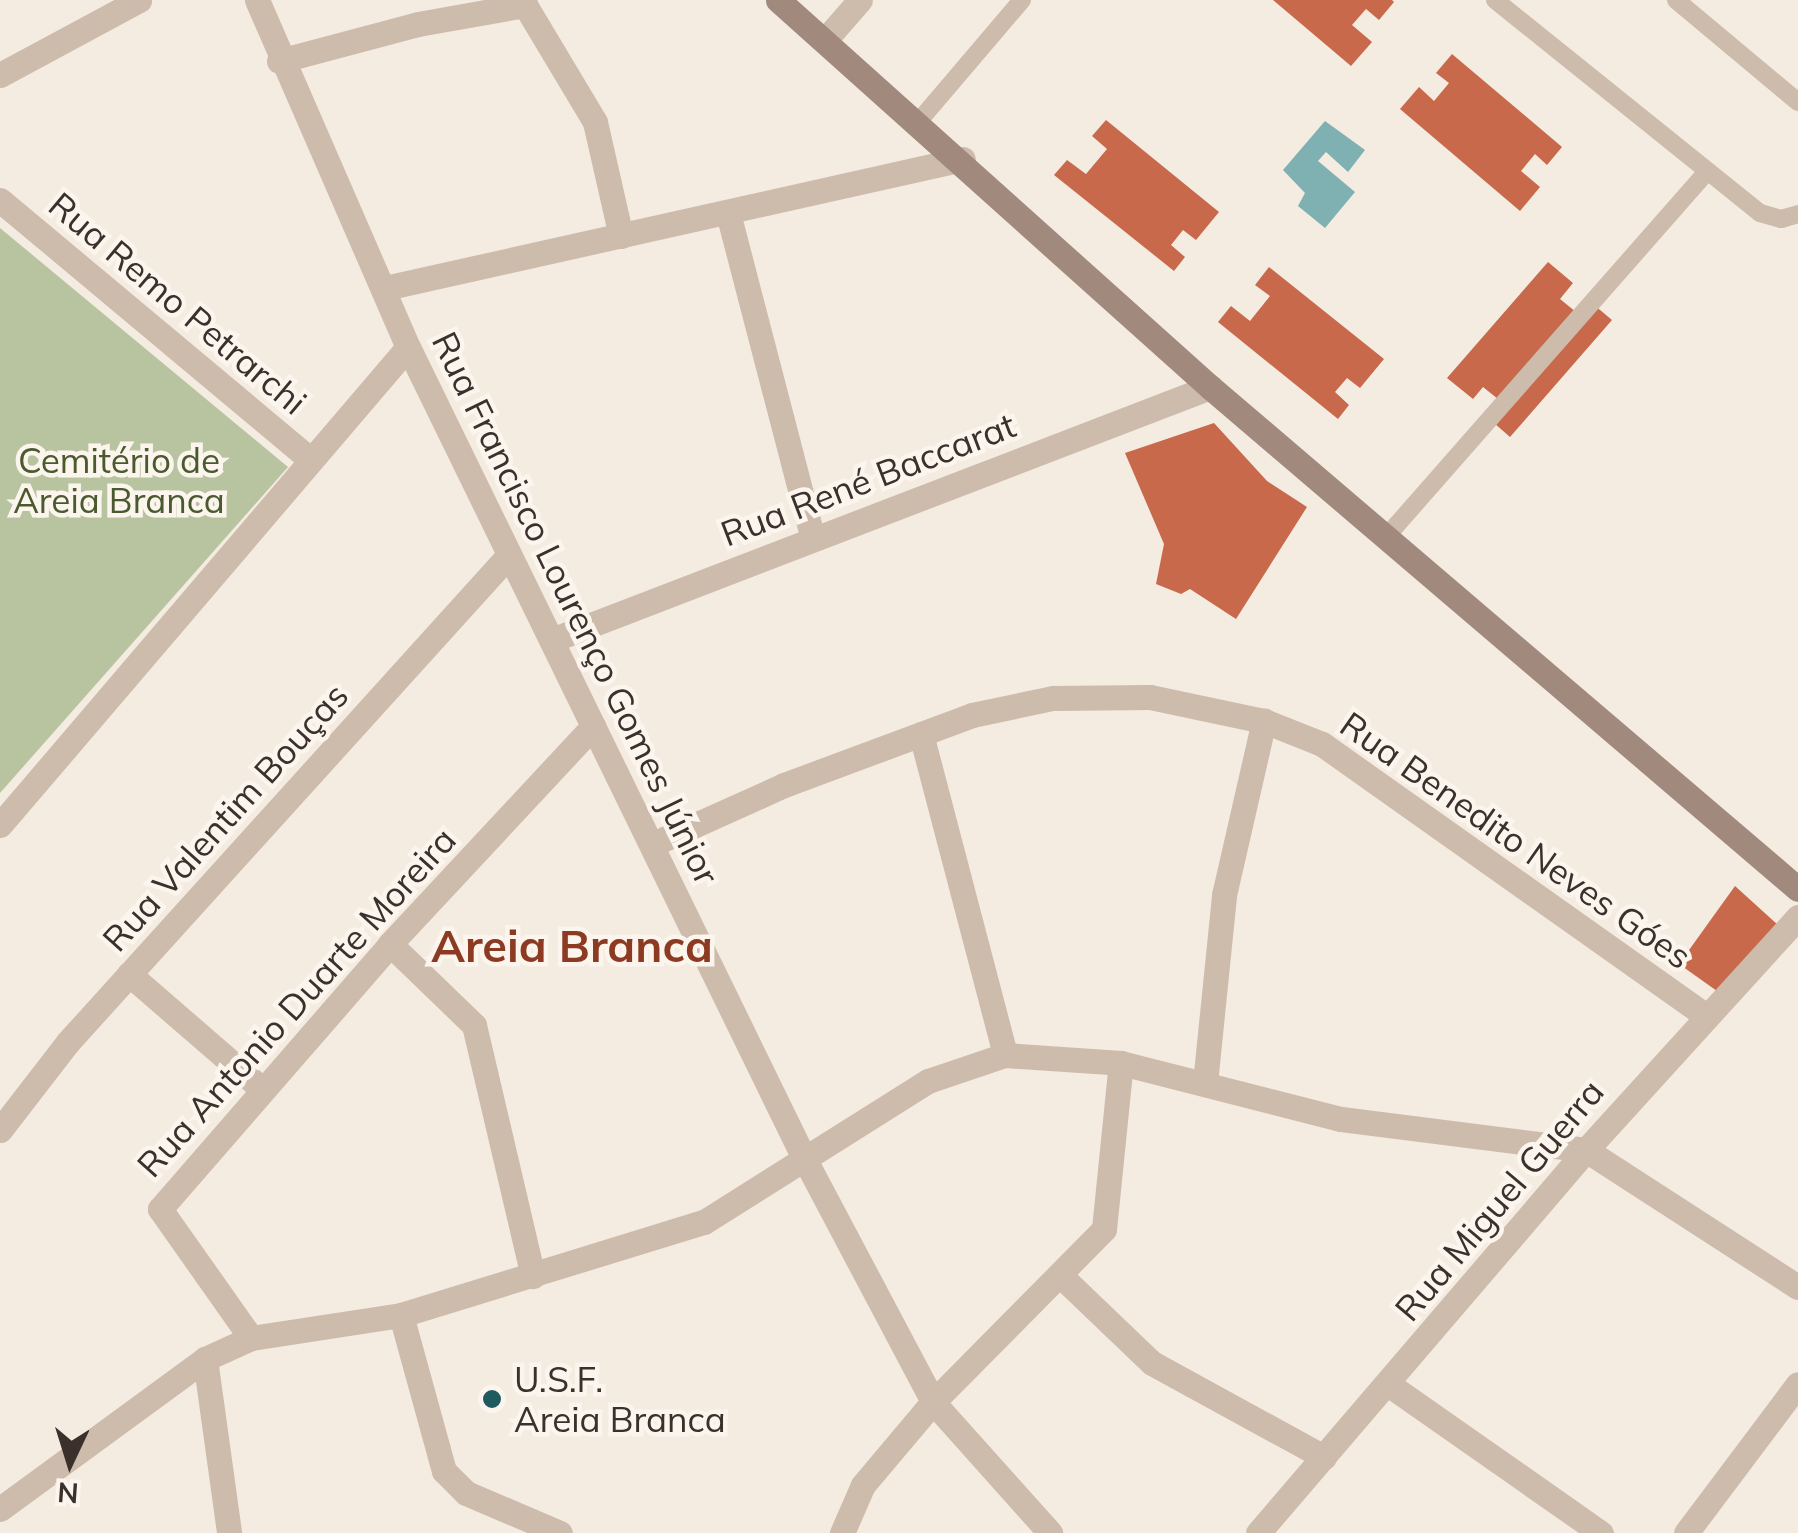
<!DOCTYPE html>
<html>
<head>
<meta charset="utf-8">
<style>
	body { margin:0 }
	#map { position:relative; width:1798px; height:1533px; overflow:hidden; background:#f4ebe1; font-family:Mulish,sans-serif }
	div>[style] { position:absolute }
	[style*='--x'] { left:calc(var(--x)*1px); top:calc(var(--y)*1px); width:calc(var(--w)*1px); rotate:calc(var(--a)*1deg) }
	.green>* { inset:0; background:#b8c4a0 }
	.water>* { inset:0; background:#7fb0b2 }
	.building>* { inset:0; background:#c8694b }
	.lane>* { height:18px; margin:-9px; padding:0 9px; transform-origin:9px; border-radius:9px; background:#cdbbac }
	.street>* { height:25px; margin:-12.5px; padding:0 12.5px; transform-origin:12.5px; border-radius:12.5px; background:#cdbbac }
	.secondary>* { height:25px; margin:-12.5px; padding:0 12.5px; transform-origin:12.5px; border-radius:12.5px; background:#a18a7d }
	.dots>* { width:28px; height:28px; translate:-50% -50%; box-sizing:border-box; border:5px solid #fbf5ee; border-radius:50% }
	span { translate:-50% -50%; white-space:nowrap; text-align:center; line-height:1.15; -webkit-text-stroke:9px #fbf5ee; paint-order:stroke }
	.street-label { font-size:35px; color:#3b302b }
	.park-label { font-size:35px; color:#4a5a2e }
	.poi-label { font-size:35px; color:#3b302b }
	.left { translate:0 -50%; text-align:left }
	.district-label { font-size:45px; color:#8c3b22; font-weight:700 }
	.north { position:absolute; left:20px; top:1413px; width:100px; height:100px; -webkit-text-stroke:8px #fbf5ee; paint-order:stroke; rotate:184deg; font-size:28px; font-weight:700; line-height:40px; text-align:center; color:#3b302b }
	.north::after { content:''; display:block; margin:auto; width:35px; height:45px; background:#3b302b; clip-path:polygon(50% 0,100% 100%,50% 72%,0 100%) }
</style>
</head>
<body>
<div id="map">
	<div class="green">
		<i style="clip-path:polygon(0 228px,288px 467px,0 793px)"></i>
	</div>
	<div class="water">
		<i style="clip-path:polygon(1325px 121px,1365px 150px,1348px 172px,1326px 152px,1318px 161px,1355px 192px,1325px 228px,1298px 206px,1305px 193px,1283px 170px)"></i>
	</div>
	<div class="building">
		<i style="clip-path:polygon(1273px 0,1392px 0,1394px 2px,1379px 20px,1366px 9px,1352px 25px,1372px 42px,1351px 66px)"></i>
		<i style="clip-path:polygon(1452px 54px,1562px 147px,1547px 165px,1535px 154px,1521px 171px,1540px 187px,1520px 211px,1400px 109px,1419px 87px,1434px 101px,1449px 83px,1436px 73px)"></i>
		<i style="clip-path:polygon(1106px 120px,1219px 212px,1196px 240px,1183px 230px,1171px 245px,1185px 257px,1174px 271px,1054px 175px,1067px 160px,1086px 174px,1107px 149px,1092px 136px)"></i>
		<i style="clip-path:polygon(1548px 262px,1573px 283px,1560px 299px,1576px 312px,1587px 299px,1612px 320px,1510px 437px,1494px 423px,1508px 407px,1483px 387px,1473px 399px,1447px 378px)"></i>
		<i style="clip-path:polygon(1269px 267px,1384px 359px,1360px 388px,1347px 378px,1335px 392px,1349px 405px,1338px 419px,1218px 322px,1231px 306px,1250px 321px,1270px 296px,1255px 285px)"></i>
		<i style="clip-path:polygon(1214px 423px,1267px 481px,1307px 507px,1236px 619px,1190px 589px,1181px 594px,1156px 584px,1164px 544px,1125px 453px)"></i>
		<i style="clip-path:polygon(1735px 886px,1778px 925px,1717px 991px,1679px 964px)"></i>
	</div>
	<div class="lane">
		<i style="--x:1495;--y:0;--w:340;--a:38.8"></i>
		<i style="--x:1760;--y:213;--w:22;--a:16"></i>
		<i style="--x:1781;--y:219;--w:18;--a:-16"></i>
		<i style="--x:1676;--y:0;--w:159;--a:39.9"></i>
		<i style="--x:919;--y:121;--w:159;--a:-49.6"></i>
		<i style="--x:1386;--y:537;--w:486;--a:-48.7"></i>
	</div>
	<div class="street">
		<i style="--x:257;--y:0;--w:378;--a:66.5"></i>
		<i style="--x:408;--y:347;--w:900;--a:63.98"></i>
		<i style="--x:803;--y:1156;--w:278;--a:62.1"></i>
		<i style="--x:933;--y:1402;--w:176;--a:48.2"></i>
		<i style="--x:825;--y:40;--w:53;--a:-48.8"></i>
		<i style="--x:279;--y:61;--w:144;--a:-14.9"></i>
		<i style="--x:418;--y:24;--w:109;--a:-10.1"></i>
		<i style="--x:525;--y:5;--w:136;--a:59.1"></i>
		<i style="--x:595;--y:122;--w:117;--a:77.2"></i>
		<i style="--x:0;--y:75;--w:158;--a:-28.3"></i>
		<i style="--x:0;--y:200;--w:405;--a:39.9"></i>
		<i style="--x:728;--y:213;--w:334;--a:75.4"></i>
		<i style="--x:385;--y:288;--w:592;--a:-12.58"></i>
		<i style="--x:552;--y:640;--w:705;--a:-21.03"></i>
		<i style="--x:921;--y:734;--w:332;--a:75.3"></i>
		<i style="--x:0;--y:825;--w:628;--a:-49.52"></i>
		<i style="--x:653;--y:844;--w:144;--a:-24.2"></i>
		<i style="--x:784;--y:785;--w:201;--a:-20.4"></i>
		<i style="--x:972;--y:715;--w:83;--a:-11.9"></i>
		<i style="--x:1053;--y:698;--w:97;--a:-0.6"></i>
		<i style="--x:1150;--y:697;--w:116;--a:11.9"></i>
		<i style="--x:1264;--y:721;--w:62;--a:21.6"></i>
		<i style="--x:1322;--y:744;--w:469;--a:35.3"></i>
		<i style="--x:390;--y:944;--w:117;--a:44"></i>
		<i style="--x:474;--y:1025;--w:258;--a:76.8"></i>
		<i style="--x:129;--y:974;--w:177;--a:40.9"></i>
		<i style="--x:1205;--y:1083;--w:189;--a:-84.2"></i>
		<i style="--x:1224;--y:895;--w:179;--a:-77.1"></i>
		<i style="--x:0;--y:1130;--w:111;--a:-52.3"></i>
		<i style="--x:68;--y:1042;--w:656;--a:-47.84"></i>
		<i style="--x:1062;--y:1277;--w:124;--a:43.7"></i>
		<i style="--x:1152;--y:1363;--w:196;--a:28.7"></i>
		<i style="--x:401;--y:1315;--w:162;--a:74.6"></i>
		<i style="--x:444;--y:1471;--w:31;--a:45"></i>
		<i style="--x:466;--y:1493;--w:102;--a:23.1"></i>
		<i style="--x:251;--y:1338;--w:158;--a:-125.2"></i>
		<i style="--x:160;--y:1209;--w:351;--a:-49"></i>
		<i style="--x:390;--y:944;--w:298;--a:-47"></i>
		<i style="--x:205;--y:1359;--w:176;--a:82.1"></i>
		<i style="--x:1388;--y:1384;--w:260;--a:35"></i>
		<i style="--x:0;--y:1509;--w:254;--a:-36.2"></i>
		<i style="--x:205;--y:1359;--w:51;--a:-24.5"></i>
		<i style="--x:251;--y:1338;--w:152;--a:-8.7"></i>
		<i style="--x:401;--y:1315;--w:317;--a:-17.1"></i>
		<i style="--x:704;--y:1222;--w:265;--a:-32.2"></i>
		<i style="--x:928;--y:1081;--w:81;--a:-18.7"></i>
		<i style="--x:1005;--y:1055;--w:116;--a:3.9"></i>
		<i style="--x:1121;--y:1063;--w:227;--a:14.3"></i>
		<i style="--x:1341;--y:1119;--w:247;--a:7.2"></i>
		<i style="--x:1586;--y:1150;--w:252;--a:32.9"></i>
		<i style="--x:842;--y:1533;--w:52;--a:-66.4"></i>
		<i style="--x:863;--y:1485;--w:109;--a:-49.9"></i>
		<i style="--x:933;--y:1402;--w:243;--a:-45.3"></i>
		<i style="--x:1104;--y:1229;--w:167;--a:-84.2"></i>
		<i style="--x:1258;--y:1533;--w:504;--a:-49.42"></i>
		<i style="--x:1586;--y:1150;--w:315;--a:-47.7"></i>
		<i style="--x:1686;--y:1533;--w:186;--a:-53.1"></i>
	</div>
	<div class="secondary">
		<i style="--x:778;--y:0;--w:580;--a:41.86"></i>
		<i style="--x:1210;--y:387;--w:773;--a:40.49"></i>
	</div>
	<div class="dots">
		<i style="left:492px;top:1399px;background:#1f5a5e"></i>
	</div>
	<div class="street-label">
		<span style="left:178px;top:303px;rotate:40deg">Rua Remo Petrarchi</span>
		<span style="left:868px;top:479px;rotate:-21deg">Rua René Baccarat</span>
		<span style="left:576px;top:608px;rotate:64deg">Rua Francisco Lourenço Gomes Júnior</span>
		<span style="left:225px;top:817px;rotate:-48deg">Rua Valentim Bouças</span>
		<span style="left:1516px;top:840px;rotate:35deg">Rua Benedito Neves Góes</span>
		<span style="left:296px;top:1002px;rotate:-48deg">Rua Antonio Duarte Moreira</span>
		<span style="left:1499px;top:1200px;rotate:-50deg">Rua Miguel Guerra</span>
	</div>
	<div class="park-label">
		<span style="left:119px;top:480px">Cemitério de<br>Areia Branca</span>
	</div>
	<div class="poi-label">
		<span class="left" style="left:514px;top:1399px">U.S.F.<br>Areia Branca</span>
	</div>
	<div class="district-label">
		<span style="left:572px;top:946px">Areia Branca</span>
	</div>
	<div class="north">N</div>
</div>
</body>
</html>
